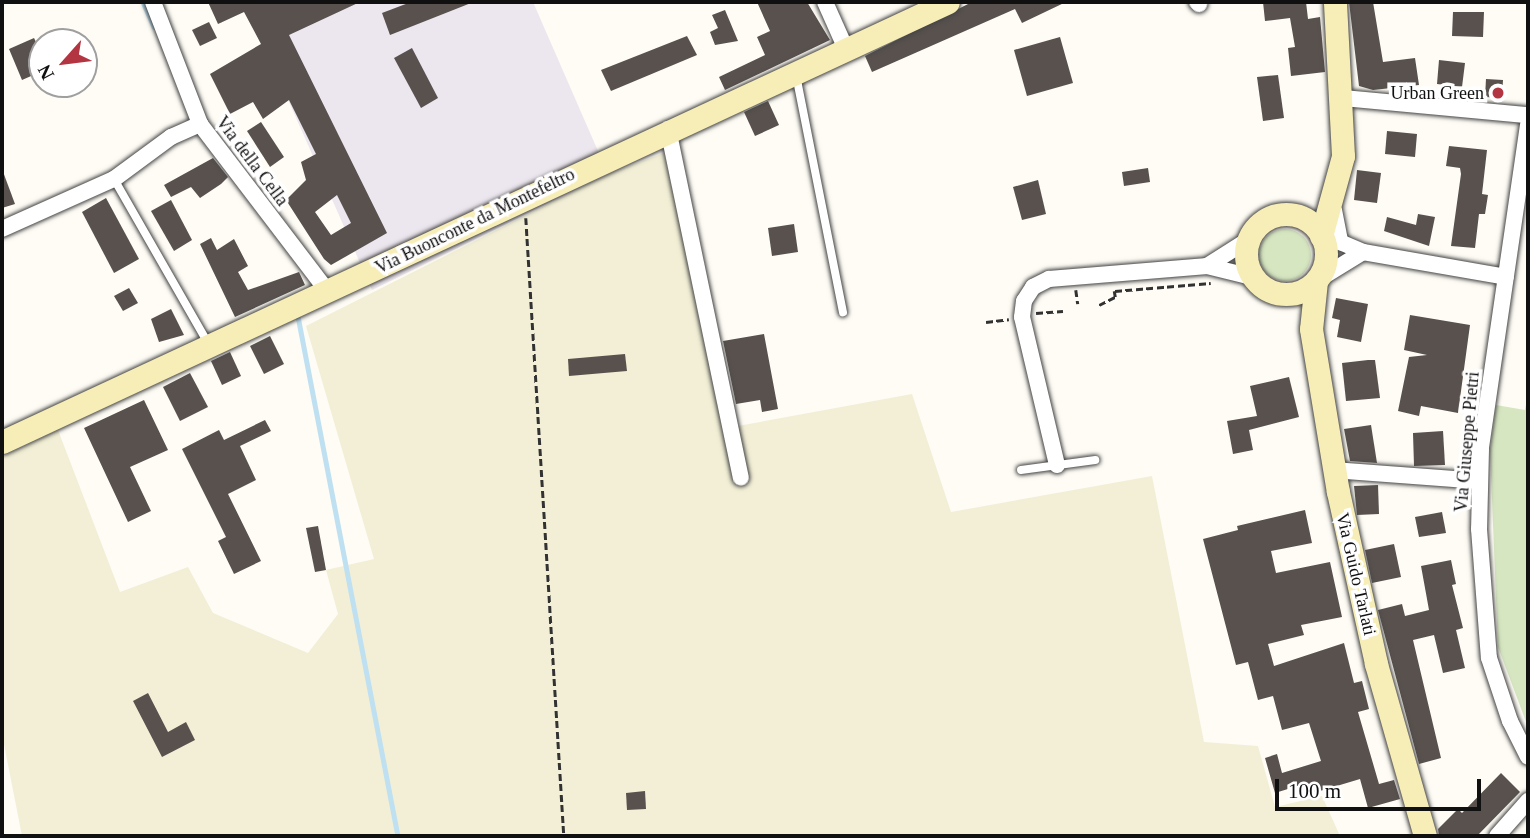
<!DOCTYPE html>
<html>
<head>
<meta charset="utf-8">
<style>
	body { margin:0 }
	#map { position:relative; width:1530px; height:838px; overflow:hidden; background:#fefcf5; font-family:Georgia,serif }
	div>[style] { position:absolute }
	[style*='--x'] { left:calc(var(--x)*1px); top:calc(var(--y)*1px); width:calc(var(--w)*1px); rotate:calc(var(--a)*1deg) }
	.industrial>* { inset:0; background:#ece6ee }
	.farmland>* { inset:0; background:#f2efd6 }
	.green>* { inset:0; background:#d6e6c1 }
	.round { border-radius:50% }
	.stream>* { height:4.5px; margin:-2.25px; padding:0 2.25px; transform-origin:2.25px; border-radius:2.25px; background:#bee0f1 }
	.building>* { inset:0; background:#58514e }
	.path>* { height:2.5px; margin-top:-1.25px; transform-origin:0; background:repeating-linear-gradient(90deg,#323232 0 7px,transparent 0 10.5px) }
	.roads { filter:drop-shadow(0 0 2px #434343) drop-shadow(0 0 2px #434343) }
	.lane>* { height:8px; margin:-4px; padding:0 4px; transform-origin:4px; border-radius:4px; background:#fff }
	.street>* { height:16px; margin:-8px; padding:0 8px; transform-origin:8px; border-radius:8px; background:#fff }
	.secondary>* { height:23px; margin:-11.5px; padding:0 11.5px; transform-origin:11.5px; border-radius:11.5px; background:#f7edb7 }
	.secondary>.ring { margin:-11.5px; padding:0; box-sizing:content-box; background:none; border:23px solid #f7edb7; border-radius:50% }
	.dots>* { width:19px; height:19px; translate:-50% -50%; box-sizing:border-box; border:4px solid #fff; border-radius:50% }
	span { translate:-50% -50%; white-space:nowrap; text-align:center; line-height:1.15; -webkit-text-stroke:7px #fff; paint-order:stroke }
	.poi-label { font-size:18px; color:#101010 }
	.right { translate:-100% -50%; text-align:right }
	.street-label { font-size:18px; color:#101010 }
	.frame { position:absolute; inset:0; border:4px solid #101010; pointer-events:none }
	.north { position:absolute; left:28px; top:28px; width:70px; height:70px; box-sizing:border-box; background:#fff; border:2px solid #9f9f9f; border-radius:50%; rotate:242deg; font-size:19px; font-weight:700; line-height:28px; text-align:center; color:#101010 }
	.north::after { content:''; display:block; margin:auto; width:24px; height:32px; background:#b43542; clip-path:polygon(50% 0,100% 100%,50% 72%,0 100%) }
	.scale { position:absolute; left:1275px; top:779px; width:206px; height:32px; box-sizing:border-box; border:4px solid #101010; border-top:0; padding-left:9px; font-size:21px; line-height:24px; white-space:nowrap; color:#101010; -webkit-text-stroke:5px #fff; paint-order:stroke }
</style>
</head>
<body>
<div id="map">
	<div class="industrial">
		<i style="clip-path:polygon(245px 2px,533px 2px,608px 174px,372px 290px)"></i>
	</div>
	<div class="farmland">
		<i style="clip-path:polygon(664px 153px,727px 428px,912px 394px,951px 512px,1152px 476px,1204px 742px,1258px 746px,1275px 807px,1322px 796px,1340px 836px,22px 836px,2px 734px,2px 457px,58px 430px,120px 592px,188px 567px,213px 613px,308px 653px,338px 614px,326px 570px,374px 559px,306px 326px,608px 174px)"></i>
	</div>
	<div class="green">
		<i class="round" style="left:1259px;top:229px;width:52px;height:52px"></i>
		<i style="clip-path:polygon(1528px 394px,1528px 727px,1498px 647px,1490px 450px,1496px 405px,1525px 410px)"></i>
	</div>
	<div class="stream">
		<i style="--x:143;--y:2;--w:27;--a:66"></i>
		<i style="--x:297;--y:311;--w:535;--a:79.11"></i>
	</div>
	<div class="building">
		<i style="clip-path:polygon(evenodd,208px 2px,360px 2px,289px 35px,387px 233px,331px 265px,324px 259px,286px 200px,306px 180px,301px 162px,316px 154px,289px 100px,263px 119px,253px 102px,230px 114px,210px 74px,261px 44px,244px 12px,218px 24px,208px 2px,337px 195px,351px 223px,331px 235px,315px 212px,337px 195px)"></i>
		<i style="clip-path:polygon(411px 2px,471px 2px,471px 3px,390px 35px,382px 13px)"></i>
		<i style="clip-path:polygon(757px 2px,807px 2px,830px 40px,725px 90px,719px 77px,765px 55px,757px 37px,770px 31px)"></i>
		<i style="clip-path:polygon(972px 2px,1066px 2px,1022px 23px,1015px 9px,872px 72px,865px 56px)"></i>
		<i style="clip-path:polygon(1263px 2px,1306px 2px,1308px 19px,1320px 17px,1325px 72px,1291px 76px,1288px 48px,1295px 47px,1290px 18px,1265px 21px)"></i>
		<i style="clip-path:polygon(1349px 2px,1373px 2px,1383px 62px,1415px 58px,1419px 85px,1373px 90px,1359px 86px)"></i>
		<i style="clip-path:polygon(725px 10px,738px 41px,715px 45px,710px 32px,718px 28px,712px 15px)"></i>
		<i style="clip-path:polygon(1453px 12px,1484px 12px,1483px 37px,1452px 36px)"></i>
		<i style="clip-path:polygon(209px 22px,217px 38px,200px 46px,192px 30px)"></i>
		<i style="clip-path:polygon(687px 36px,697px 55px,611px 91px,601px 70px)"></i>
		<i style="clip-path:polygon(1060px 37px,1073px 83px,1027px 96px,1014px 50px)"></i>
		<i style="clip-path:polygon(34px 38px,41px 52px,31px 57px,38px 73px,22px 80px,9px 49px)"></i>
		<i style="clip-path:polygon(412px 48px,438px 98px,421px 108px,394px 58px)"></i>
		<i style="clip-path:polygon(1439px 60px,1465px 63px,1462px 87px,1437px 84px)"></i>
		<i style="clip-path:polygon(1278px 75px,1284px 118px,1263px 121px,1257px 77px)"></i>
		<i style="clip-path:polygon(1486px 79px,1503px 80px,1502px 98px,1485px 97px)"></i>
		<i style="clip-path:polygon(768px 101px,779px 125px,755px 136px,744px 112px)"></i>
		<i style="clip-path:polygon(261px 122px,284px 157px,270px 167px,247px 131px)"></i>
		<i style="clip-path:polygon(1387px 131px,1417px 134px,1415px 157px,1385px 154px)"></i>
		<i style="clip-path:polygon(1449px 146px,1487px 150px,1482px 194px,1488px 195px,1485px 214px,1479px 214px,1475px 248px,1451px 246px,1461px 174px,1460px 168px,1446px 166px)"></i>
		<i style="clip-path:polygon(213px 158px,228px 177px,221px 184px,200px 198px,191px 187px,171px 197px,164px 185px)"></i>
		<i style="clip-path:polygon(1148px 168px,1150px 182px,1124px 186px,1122px 172px)"></i>
		<i style="clip-path:polygon(2px 169px,15px 204px,2px 208px)"></i>
		<i style="clip-path:polygon(1357px 170px,1381px 173px,1377px 203px,1354px 200px)"></i>
		<i style="clip-path:polygon(1038px 180px,1046px 214px,1022px 220px,1013px 187px)"></i>
		<i style="clip-path:polygon(106px 198px,139px 259px,114px 273px,82px 212px)"></i>
		<i style="clip-path:polygon(171px 200px,192px 240px,174px 251px,151px 211px)"></i>
		<i style="clip-path:polygon(1418px 214px,1435px 217px,1429px 246px,1384px 231px,1387px 217px,1416px 225px)"></i>
		<i style="clip-path:polygon(794px 224px,798px 252px,772px 256px,768px 228px)"></i>
		<i style="clip-path:polygon(211px 238px,217px 250px,234px 239px,248px 266px,238px 272px,248px 290px,299px 272px,305px 285px,235px 317px,200px 244px)"></i>
		<i style="clip-path:polygon(129px 288px,138px 303px,123px 311px,114px 296px)"></i>
		<i style="clip-path:polygon(1336px 298px,1368px 304px,1361px 342px,1337px 337px,1340px 320px,1332px 318px)"></i>
		<i style="clip-path:polygon(171px 309px,184px 335px,159px 342px,151px 319px)"></i>
		<i style="clip-path:polygon(1410px 315px,1470px 325px,1458px 413px,1421px 406px,1419px 416px,1398px 411px,1409px 357px,1427px 355px,1404px 350px)"></i>
		<i style="clip-path:polygon(764px 334px,778px 409px,762px 412px,760px 400px,736px 404px,723px 341px)"></i>
		<i style="clip-path:polygon(270px 336px,284px 364px,264px 374px,250px 346px)"></i>
		<i style="clip-path:polygon(230px 352px,241px 376px,222px 385px,211px 361px)"></i>
		<i style="clip-path:polygon(625px 354px,627px 371px,569px 376px,568px 359px)"></i>
		<i style="clip-path:polygon(1368px 360px,1375px 360px,1380px 398px,1346px 401px,1342px 363px)"></i>
		<i style="clip-path:polygon(190px 373px,208px 407px,180px 421px,163px 387px)"></i>
		<i style="clip-path:polygon(1289px 377px,1299px 417px,1249px 430px,1253px 450px,1233px 454px,1227px 421px,1257px 416px,1250px 386px)"></i>
		<i style="clip-path:polygon(144px 400px,168px 450px,130px 467px,151px 511px,128px 522px,84px 428px)"></i>
		<i style="clip-path:polygon(265px 420px,271px 431px,240px 446px,256px 480px,228px 494px,261px 561px,234px 574px,218px 541px,226px 537px,182px 449px,219px 430px,224px 440px)"></i>
		<i style="clip-path:polygon(1371px 425px,1377px 463px,1350px 461px,1344px 429px)"></i>
		<i style="clip-path:polygon(1443px 431px,1445px 465px,1414px 466px,1413px 433px)"></i>
		<i style="clip-path:polygon(1378px 485px,1379px 514px,1357px 515px,1354px 486px)"></i>
		<i style="clip-path:polygon(1305px 510px,1312px 543px,1271px 551px,1276px 573px,1330px 562px,1342px 617px,1301px 625px,1304px 635px,1268px 644px,1274px 666px,1344px 643px,1354px 683px,1362px 681px,1369px 709px,1358px 712px,1379px 784px,1394px 780px,1400px 799px,1368px 808px,1360px 779px,1310px 794px,1307px 783px,1275px 793px,1265px 758px,1277px 754px,1282px 773px,1321px 761px,1309px 723px,1282px 730px,1273px 696px,1258px 700px,1248px 662px,1236px 665px,1203px 539px,1238px 530px,1237px 526px)"></i>
		<i style="clip-path:polygon(1442px 512px,1446px 533px,1419px 537px,1415px 517px)"></i>
		<i style="clip-path:polygon(318px 526px,326px 570px,315px 572px,306px 528px)"></i>
		<i style="clip-path:polygon(1394px 544px,1401px 577px,1372px 583px,1365px 550px)"></i>
		<i style="clip-path:polygon(1451px 560px,1456px 584px,1452px 585px,1463px 628px,1456px 630px,1465px 668px,1443px 673px,1434px 635px,1413px 640px,1441px 758px,1419px 764px,1378px 610px,1402px 604px,1405px 616px,1429px 610px,1421px 566px)"></i>
		<i style="clip-path:polygon(148px 693px,168px 732px,186px 722px,195px 740px,162px 757px,133px 701px)"></i>
		<i style="clip-path:polygon(1501px 773px,1520px 792px,1477px 836px,1439px 836px,1438px 829px,1458px 809px,1462px 813px)"></i>
		<i style="clip-path:polygon(645px 791px,646px 809px,627px 810px,626px 793px)"></i>
	</div>
	<div class="path">
		<i style="--x:526;--y:218;--w:619;--a:86.48"></i>
		<i style="--x:1076;--y:290;--w:14;--a:82"></i>
		<i style="--x:1115;--y:291;--w:96;--a:-4.8"></i>
		<i style="--x:1099;--y:305;--w:18;--a:-27"></i>
		<i style="--x:1115;--y:297;--w:6;--a:-99"></i>
		<i style="--x:1036;--y:313;--w:27;--a:-4"></i>
		<i style="--x:986;--y:322;--w:23;--a:-7"></i>
	</div>
	<div class="roads">
		<div class="lane">
			<i style="--x:796;--y:75;--w:242;--a:78.8"></i>
			<i style="--x:114;--y:179;--w:189;--a:60.2"></i>
			<i style="--x:1021;--y:470;--w:75;--a:-7.7"></i>
		</div>
		<div class="street">
			<i style="--x:153;--y:2;--w:131;--a:68.9"></i>
			<i style="--x:200;--y:124;--w:211;--a:52.7"></i>
			<i style="--x:825;--y:2;--w:49;--a:66"></i>
			<i style="--x:1197;--y:2;--w:3;--a:45"></i>
			<i style="--x:1343;--y:98;--w:186;--a:5.3"></i>
			<i style="--x:1528;--y:125;--w:327;--a:98.3"></i>
			<i style="--x:1481;--y:449;--w:80;--a:91.4"></i>
			<i style="--x:1479;--y:529;--w:129;--a:85.6"></i>
			<i style="--x:1489;--y:658;--w:66;--a:71.6"></i>
			<i style="--x:1510;--y:721;--w:40;--a:63.4"></i>
			<i style="--x:668;--y:129;--w:356;--a:78.2"></i>
			<i style="--x:1334;--y:210;--w:33;--a:79"></i>
			<i style="--x:1340;--y:242;--w:25;--a:23"></i>
			<i style="--x:1363;--y:252;--w:145;--a:9.9"></i>
			<i style="--x:2;--y:229;--w:123;--a:-24.1"></i>
			<i style="--x:114;--y:179;--w:71;--a:-36.4"></i>
			<i style="--x:171;--y:137;--w:32;--a:-24"></i>
			<i style="--x:1207;--y:266;--w:49;--a:-32.4"></i>
			<i style="--x:1316;--y:281;--w:55;--a:-31.7"></i>
			<i style="--x:1057;--y:465;--w:152;--a:-103.3"></i>
			<i style="--x:1022;--y:317;--w:16;--a:-83"></i>
			<i style="--x:1024;--y:301;--w:17;--a:-57"></i>
			<i style="--x:1033;--y:287;--w:18;--a:-27"></i>
			<i style="--x:1049;--y:279;--w:159;--a:-4.7"></i>
			<i style="--x:1207;--y:266;--w:46;--a:13.7"></i>
			<i style="--x:1334;--y:470;--w:146;--a:4.3"></i>
			<i style="--x:1497;--y:836;--w:47;--a:-48.5"></i>
		</div>
		<div class="secondary">
			<i class="ring" style="left:1246px;top:214px;width:57px;height:57px"></i>
			<i style="--x:1321;--y:236;--w:83;--a:-74.6"></i>
			<i style="--x:1343;--y:156;--w:154;--a:-93"></i>
			<i style="--x:1316;--y:281;--w:48;--a:95.9"></i>
			<i style="--x:1311;--y:329;--w:165;--a:80.6"></i>
			<i style="--x:1338;--y:492;--w:176;--a:77.5"></i>
			<i style="--x:1376;--y:664;--w:179;--a:74.1"></i>
			<i style="--x:2;--y:442;--w:1043;--a:-24.94"></i>
		</div>
	</div>
	<div class="dots">
		<i style="left:1498px;top:93px;background:#b43542"></i>
	</div>
	<div class="poi-label">
		<span class="right" style="left:1484px;top:93px">Urban Green</span>
	</div>
	<div class="street-label">
		<span style="left:252px;top:161px;rotate:53deg">Via della Cella</span>
		<span style="left:475px;top:221px;rotate:-26deg">Via Buonconte da Montefeltro</span>
		<span style="left:1467px;top:442px;rotate:-85deg">Via Giuseppe Pietri</span>
		<span style="left:1356px;top:574px;rotate:77deg">Via Guido Tarlati</span>
	</div>
	<div class="frame"></div>
	<div class="north">N</div>
	<div class="scale">100 m</div>
</div>
</body>
</html>
